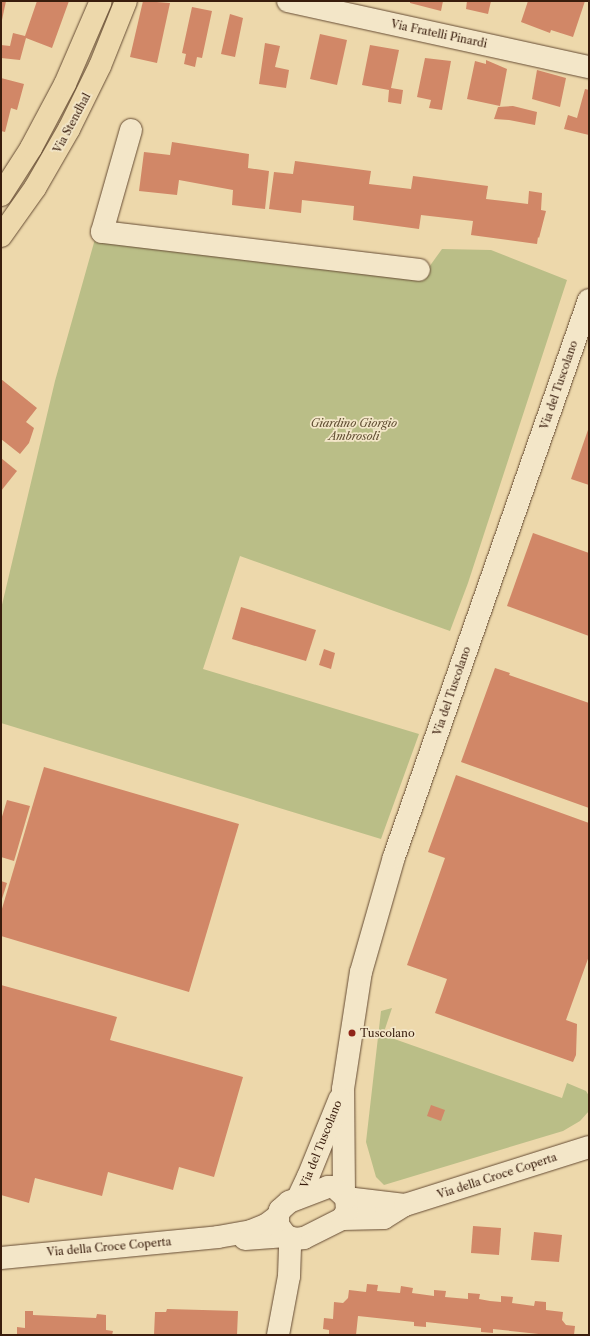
<!DOCTYPE html>
<html>
<head>
<meta charset="utf-8">
<style>
	body { margin:0 }
	#map { position:relative; width:590px; height:1336px; overflow:hidden; background:#edd8ab; font-family:"Libre Caslon Text",serif }
	div>[style] { position:absolute }
	[style*='--x'] { left:calc(var(--x)*1px); top:calc(var(--y)*1px); width:calc(var(--w)*1px); rotate:calc(var(--a)*1deg) }
	.green>* { inset:0; background:#babe87 }
	.building>* { inset:0; background:#d18767 }
	.roads { filter:drop-shadow(0 0 1px #664c34) drop-shadow(0 0 1px #664c34) }
	.minor>* { height:22px; margin:-11px; padding:0 11px; transform-origin:11px; border-radius:11px; background:#f3e6c8 }
	.major>* { height:22px; margin:-11px; padding:0 11px; transform-origin:11px; border-radius:11px; background:#edd8ab }
	.dots>* { width:11px; height:11px; translate:-50% -50%; box-sizing:border-box; border:2px solid #f3e6c8; border-radius:50% }
	span { translate:-50% -50%; white-space:nowrap; text-align:center; line-height:1.15; -webkit-text-stroke:3.5px #f3e6c8; paint-order:stroke }
	.street-label { font-size:11px; color:#391d0d }
	.park-label { font-size:11px; color:#604d32; font-style:italic }
	.poi-label { font-size:11px; color:#391d0d }
	.left { translate:0 -50%; text-align:left }
	.frame { position:absolute; inset:0; border:2px solid #391d0d; pointer-events:none }
</style>
</head>
<body>
<div id="map">
	<div class="green">
		<i style="clip-path:polygon(95px 239px,419px 281px,442px 249px,491px 250px,567px 280px,468px 583px,450px 631px,240px 556px,203px 669px,419px 734px,381px 839px,1px 723px,1px 609px,55px 381px)"></i>
		<i style="clip-path:polygon(392px 1008px,383px 1035px,562px 1098px,567px 1083px,586px 1091px,589px 1096px,589px 1111px,580px 1121px,563px 1131px,384px 1185px,376px 1177px,366px 1142px,381px 1011px)"></i>
	</div>
	<div class="building">
		<i style="clip-path:polygon(1px 1px,6px 1px,2px 20px,1px 20px)"></i>
		<i style="clip-path:polygon(37px 1px,69px 1px,52px 48px,26px 38px,20px 60px,1px 58px,1px 45px,10px 46px,13px 33px,25px 36px)"></i>
		<i style="clip-path:polygon(143px 1px,170px 3px,157px 63px,130px 57px)"></i>
		<i style="clip-path:polygon(410px 1px,443px 1px,441px 11px,410px 3px)"></i>
		<i style="clip-path:polygon(467px 1px,491px 1px,488px 14px,466px 9px)"></i>
		<i style="clip-path:polygon(528px 1px,585px 1px,573px 37px,551px 30px,550px 33px,521px 22px)"></i>
		<i style="clip-path:polygon(192px 7px,212px 11px,202px 58px,197px 57px,195px 67px,184px 64px,186px 54px,182px 53px)"></i>
		<i style="clip-path:polygon(230px 14px,243px 18px,235px 57px,221px 54px)"></i>
		<i style="clip-path:polygon(320px 34px,347px 40px,337px 85px,310px 79px)"></i>
		<i style="clip-path:polygon(265px 43px,280px 46px,275px 67px,289px 70px,286px 88px,259px 84px)"></i>
		<i style="clip-path:polygon(370px 45px,399px 50px,391px 88px,403px 90px,401px 104px,388px 102px,389px 90px,362px 85px)"></i>
		<i style="clip-path:polygon(425px 58px,451px 61px,442px 110px,429px 108px,431px 100px,417px 97px)"></i>
		<i style="clip-path:polygon(486px 60px,507px 69px,500px 106px,467px 99px,475px 61px,486px 64px)"></i>
		<i style="clip-path:polygon(537px 70px,566px 78px,560px 107px,532px 99px)"></i>
		<i style="clip-path:polygon(1px 78px,24px 84px,17px 110px,11px 108px,5px 132px,1px 131px)"></i>
		<i style="clip-path:polygon(585px 89px,589px 90px,589px 135px,564px 129px,568px 115px,577px 118px)"></i>
		<i style="clip-path:polygon(513px 106px,537px 112px,535px 125px,509px 120px,494px 119px,498px 107px)"></i>
		<i style="clip-path:polygon(172px 142px,249px 154px,248px 168px,269px 171px,265px 209px,232px 205px,233px 190px,179px 180px,177px 195px,139px 191px,144px 152px,170px 155px)"></i>
		<i style="clip-path:polygon(295px 161px,371px 171px,369px 184px,411px 189px,413px 176px,488px 186px,486px 199px,528px 204px,529px 191px,542px 193px,541px 210px,546px 211px,539px 238px,538px 237px,537px 244px,471px 235px,473px 221px,421px 215px,419px 229px,353px 220px,354px 206px,302px 200px,301px 213px,269px 209px,274px 172px,293px 174px)"></i>
		<i style="clip-path:polygon(1px 379px,37px 408px,26px 422px,34px 428px,29px 443px,20px 454px,1px 439px)"></i>
		<i style="clip-path:polygon(589px 427px,589px 485px,571px 479px)"></i>
		<i style="clip-path:polygon(1px 458px,17px 471px,1px 491px)"></i>
		<i style="clip-path:polygon(533px 533px,589px 553px,589px 636px,507px 606px)"></i>
		<i style="clip-path:polygon(241px 607px,316px 630px,306px 661px,232px 639px)"></i>
		<i style="clip-path:polygon(324px 649px,335px 653px,331px 669px,319px 665px)"></i>
		<i style="clip-path:polygon(495px 668px,510px 673px,509px 675px,589px 703px,589px 808px,461px 762px)"></i>
		<i style="clip-path:polygon(44px 767px,239px 824px,189px 992px,1px 936px,1px 912px)"></i>
		<i style="clip-path:polygon(456px 775px,589px 823px,589px 956px,566px 1020px,577px 1024px,576px 1055px,573px 1062px,435px 1013px,447px 979px,407px 965px,445px 858px,428px 852px)"></i>
		<i style="clip-path:polygon(7px 800px,30px 806px,14px 861px,1px 857px,1px 820px)"></i>
		<i style="clip-path:polygon(1px 881px,7px 883px,1px 902px)"></i>
		<i style="clip-path:polygon(1px 985px,117px 1017px,110px 1040px,243px 1077px,214px 1177px,179px 1167px,173px 1190px,108px 1172px,102px 1196px,35px 1178px,29px 1203px,1px 1195px)"></i>
		<i style="clip-path:polygon(431px 1105px,445px 1110px,441px 1121px,427px 1116px)"></i>
		<i style="clip-path:polygon(473px 1226px,501px 1228px,499px 1255px,471px 1253px)"></i>
		<i style="clip-path:polygon(534px 1232px,562px 1235px,559px 1262px,531px 1260px)"></i>
		<i style="clip-path:polygon(367px 1284px,378px 1285px,377px 1291px,400px 1293px,401px 1286px,413px 1288px,412px 1293px,434px 1296px,434px 1290px,446px 1291px,445px 1297px,468px 1299px,468px 1293px,480px 1294px,479px 1299px,490px 1301px,501px 1302px,501px 1296px,513px 1297px,512px 1303px,534px 1306px,535px 1301px,546px 1302px,546px 1310px,563px 1312px,562px 1320px,566px 1325px,575px 1326px,574px 1335px,548px 1335px,493px 1329px,493px 1333px,481px 1332px,481px 1328px,426px 1322px,426px 1327px,414px 1326px,414px 1322px,358px 1316px,356px 1335px,329px 1335px,329px 1330px,323px 1329px,324px 1318px,333px 1319px,334px 1302px,343px 1303px,348px 1298px,349px 1290px,366px 1292px)"></i>
		<i style="clip-path:polygon(167px 1309px,238px 1311px,237px 1335px,154px 1335px,155px 1312px,166px 1312px)"></i>
		<i style="clip-path:polygon(25px 1311px,33px 1311px,33px 1315px,96px 1318px,97px 1314px,106px 1315px,106px 1330px,113px 1331px,112px 1335px,17px 1335px,17px 1327px,25px 1328px)"></i>
	</div>
	<div class="roads">
		<div class="minor">
			<i style="--x:288;--y:1;--w:308;--a:12.4"></i>
			<i style="--x:131;--y:130;--w:106;--a:105.9"></i>
			<i style="--x:102;--y:232;--w:319;--a:6.8"></i>
			<i style="--x:344;--y:1195;--w:106;--a:-90.5"></i>
			<i style="--x:343;--y:1089;--w:118;--a:-81.3"></i>
			<i style="--x:361;--y:972;--w:120;--a:-74"></i>
			<i style="--x:394;--y:857;--w:590;--a:-70.71"></i>
			<i style="--x:298;--y:1198;--w:23;--a:-65"></i>
			<i style="--x:308;--y:1177;--w:85;--a:-67.9"></i>
			<i style="--x:346;--y:1198;--w:59;--a:6.8"></i>
			<i style="--x:342;--y:1219;--w:42;--a:-1.4"></i>
			<i style="--x:384;--y:1218;--w:25;--a:-32"></i>
			<i style="--x:405;--y:1205;--w:193;--a:-17.5"></i>
			<i style="--x:245;--y:1239;--w:41;--a:-4.2"></i>
			<i style="--x:286;--y:1236;--w:9;--a:18"></i>
			<i style="--x:295;--y:1239;--w:9;--a:-6"></i>
			<i style="--x:304;--y:1238;--w:42;--a:-26.6"></i>
			<i style="--x:342;--y:1219;--w:9;--a:-58"></i>
			<i style="--x:347;--y:1211;--w:13;--a:-94"></i>
			<i style="--x:346;--y:1198;--w:16;--a:-137"></i>
			<i style="--x:334;--y:1187;--w:6;--a:180"></i>
			<i style="--x:328;--y:1187;--w:42;--a:159"></i>
			<i style="--x:289;--y:1202;--w:12;--a:138"></i>
			<i style="--x:280;--y:1210;--w:6;--a:108"></i>
			<i style="--x:278;--y:1216;--w:9;--a:90"></i>
			<i style="--x:278;--y:1225;--w:14;--a:54"></i>
			<i style="--x:1;--y:1258;--w:218;--a:-5.5"></i>
			<i style="--x:218;--y:1237;--w:34;--a:-10"></i>
			<i style="--x:251;--y:1231;--w:16;--a:-22"></i>
			<i style="--x:266;--y:1225;--w:15;--a:-37"></i>
			<i style="--x:278;--y:1335;--w:60;--a:-79.4"></i>
			<i style="--x:289;--y:1276;--w:38;--a:-88"></i>
		</div>
		<div class="major">
			<i style="--x:1;--y:195;--w:56;--a:-57.4"></i>
			<i style="--x:31;--y:148;--w:72;--a:-62"></i>
			<i style="--x:65;--y:84;--w:90;--a:-66.6"></i>
			<i style="--x:1;--y:236;--w:59;--a:-54.7"></i>
			<i style="--x:35;--y:188;--w:68;--a:-60"></i>
			<i style="--x:69;--y:129;--w:70;--a:-63.8"></i>
			<i style="--x:100;--y:66;--w:70;--a:-68.2"></i>
		</div>
	</div>
	<div class="dots">
		<i style="left:352px;top:1033px;background:#8f2418"></i>
	</div>
	<div class="street-label">
		<span style="left:439px;top:34px;rotate:12deg">Via Fratelli Pinardi</span>
		<span style="left:72px;top:123px;rotate:-62deg">Via Stendhal</span>
		<span style="left:559px;top:385px;rotate:-71deg">Via del Tuscolano</span>
		<span style="left:452px;top:691px;rotate:-71deg">Via del Tuscolano</span>
		<span style="left:321px;top:1144px;rotate:-68deg">Via del Tuscolano</span>
		<span style="left:497px;top:1176px;rotate:-18deg">Via della Croce Coperta</span>
		<span style="left:109px;top:1247px;rotate:-5deg">Via della Croce Coperta</span>
	</div>
	<div class="park-label">
		<span style="left:354px;top:430px">Giardino Giorgio<br>Ambrosoli</span>
	</div>
	<div class="poi-label">
		<span class="left" style="left:360px;top:1033px">Tuscolano</span>
	</div>
	<div class="frame"></div>
</div>
</body>
</html>
